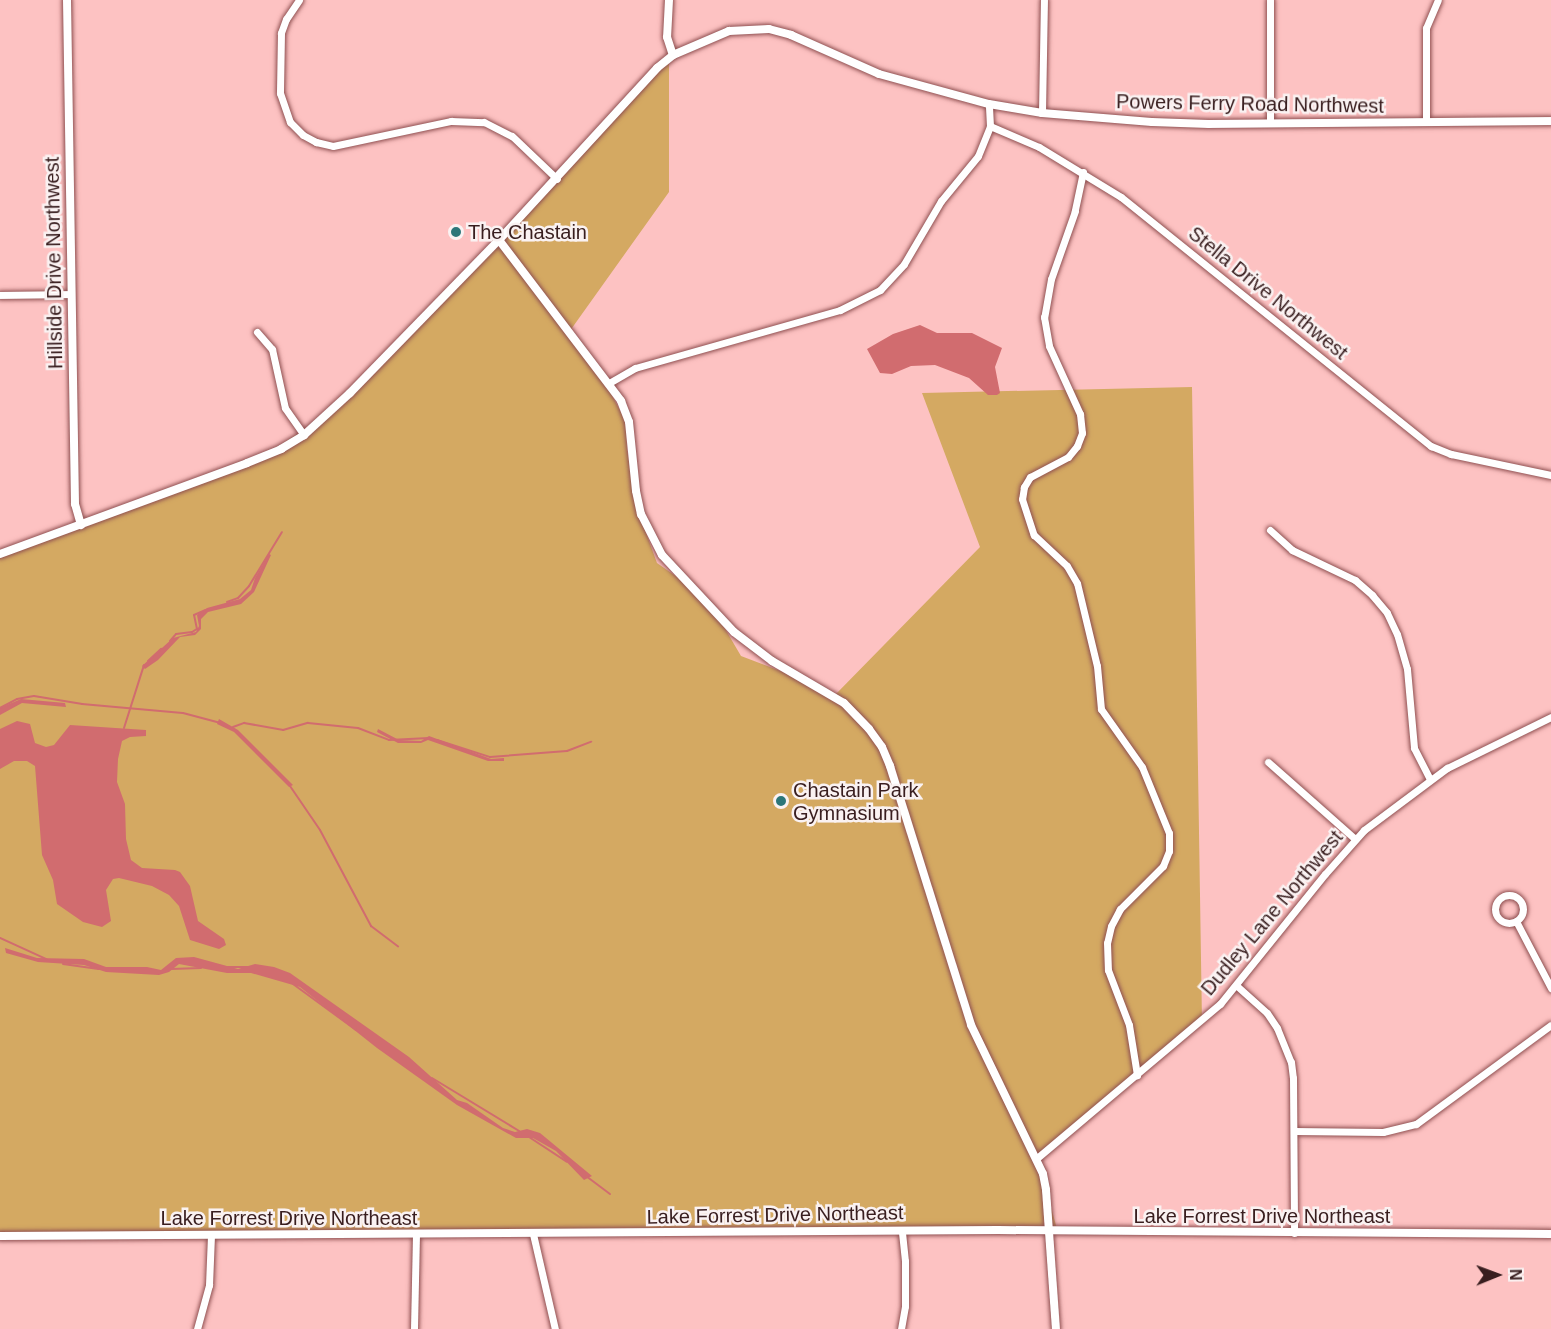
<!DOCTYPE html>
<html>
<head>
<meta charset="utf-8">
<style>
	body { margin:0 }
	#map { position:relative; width:1551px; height:1329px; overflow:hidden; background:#fdc2c2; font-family:Arial,sans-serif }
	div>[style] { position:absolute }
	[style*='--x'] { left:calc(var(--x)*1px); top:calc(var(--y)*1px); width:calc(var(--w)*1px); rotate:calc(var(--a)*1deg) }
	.green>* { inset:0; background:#d4a962 }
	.water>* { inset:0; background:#d16c6f }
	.stream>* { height:2px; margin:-1px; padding:0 1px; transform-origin:1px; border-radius:1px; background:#d16c6f }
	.roads { filter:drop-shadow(0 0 2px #8f5051) drop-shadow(0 0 2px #8f5051) }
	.minor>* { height:7px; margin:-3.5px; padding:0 3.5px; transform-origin:3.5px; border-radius:3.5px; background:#fff }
	.minor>.ring { margin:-3.5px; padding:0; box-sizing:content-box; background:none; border:7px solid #fff; border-radius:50% }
	.tertiary>* { height:8px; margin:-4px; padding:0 4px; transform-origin:4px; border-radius:4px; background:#fff }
	.dots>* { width:16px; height:16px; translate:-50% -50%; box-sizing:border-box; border:3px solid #faf2f2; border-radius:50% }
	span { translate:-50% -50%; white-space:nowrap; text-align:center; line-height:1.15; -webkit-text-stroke:5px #faf2f2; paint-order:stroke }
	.street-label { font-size:20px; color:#391e1f }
	.poi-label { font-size:20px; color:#391e1f }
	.left { translate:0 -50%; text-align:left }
	.north { position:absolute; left:1467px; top:1245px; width:60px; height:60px; -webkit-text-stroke:4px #faf2f2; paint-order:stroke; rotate:89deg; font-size:16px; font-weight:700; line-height:24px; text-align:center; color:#391e1f }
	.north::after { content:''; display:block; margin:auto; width:21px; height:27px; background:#391e1f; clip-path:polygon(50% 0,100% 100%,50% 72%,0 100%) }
</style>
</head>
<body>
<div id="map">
	<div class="green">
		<i style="clip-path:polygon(669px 57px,669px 192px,567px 335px,607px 386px,626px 422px,627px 449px,637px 508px,657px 563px,707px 598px,741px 656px,823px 687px,835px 695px,980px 547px,922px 393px,1192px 387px,1202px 1022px,1037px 1156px,1057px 1229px,0 1239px,0 552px,254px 461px,299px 433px,362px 386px)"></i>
	</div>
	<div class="water">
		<i style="clip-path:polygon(920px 325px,937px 333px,972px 333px,1002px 348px,995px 367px,1000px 393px,997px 395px,988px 395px,969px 378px,935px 365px,911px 366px,892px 374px,880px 373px,867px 349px,893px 334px)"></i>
		<i style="clip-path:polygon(269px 554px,271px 555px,254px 592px,241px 604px,208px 612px,201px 619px,201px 629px,195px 635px,180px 637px,158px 660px,145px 669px,142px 666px,173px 638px,196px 632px,199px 626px,197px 615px,207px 608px,240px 599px,251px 590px,255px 578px)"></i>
		<i style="clip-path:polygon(21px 699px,65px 703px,66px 707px,22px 703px,0 715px,0 708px)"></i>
		<i style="clip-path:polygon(219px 719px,238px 730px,293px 785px,289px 787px,234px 732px,217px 724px)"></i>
		<i style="clip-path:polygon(17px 721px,30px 724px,35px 743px,46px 747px,54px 745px,70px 725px,146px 730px,146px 736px,130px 737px,122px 741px,118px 759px,117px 782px,125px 804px,126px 839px,131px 860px,142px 868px,175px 870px,180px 872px,190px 886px,198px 921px,224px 939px,226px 945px,219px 949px,190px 940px,179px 906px,169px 895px,152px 886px,119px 878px,113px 879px,106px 890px,111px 921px,102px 927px,83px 922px,57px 904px,53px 880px,42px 855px,35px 766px,27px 761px,14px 761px,0 769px,0 729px)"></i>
		<i style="clip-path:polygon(378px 729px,399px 740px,421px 741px,429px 736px,491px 759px,504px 758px,504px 761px,488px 761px,428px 740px,421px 743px,398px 743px,377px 732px)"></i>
		<i style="clip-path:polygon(5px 948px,37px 958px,84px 959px,106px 967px,147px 967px,161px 970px,176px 958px,194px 957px,238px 969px,255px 964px,274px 967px,290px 973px,409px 1057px,457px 1100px,467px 1103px,503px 1128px,515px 1132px,527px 1129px,540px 1133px,592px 1176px,584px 1180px,556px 1151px,533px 1138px,516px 1138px,457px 1105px,377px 1048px,300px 987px,251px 973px,227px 973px,179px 964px,169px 972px,159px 975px,106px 972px,84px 965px,38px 962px,6px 953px)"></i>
	</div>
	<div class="stream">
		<i style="--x:227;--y:602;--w:12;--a:-20"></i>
		<i style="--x:238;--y:598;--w:16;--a:-47"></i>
		<i style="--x:249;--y:586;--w:63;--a:-58.6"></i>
		<i style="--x:170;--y:641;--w:9;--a:-49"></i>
		<i style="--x:176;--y:634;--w:16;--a:-7"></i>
		<i style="--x:192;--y:632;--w:6;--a:-31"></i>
		<i style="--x:197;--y:629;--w:14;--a:-102"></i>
		<i style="--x:194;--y:615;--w:12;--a:-24"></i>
		<i style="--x:148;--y:661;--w:18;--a:-43"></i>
		<i style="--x:0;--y:708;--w:19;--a:-28"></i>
		<i style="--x:17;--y:699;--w:17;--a:-10"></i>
		<i style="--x:34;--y:696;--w:49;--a:9.5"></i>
		<i style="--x:82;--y:704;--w:101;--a:5.1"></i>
		<i style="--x:183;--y:713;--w:38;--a:15"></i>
		<i style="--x:233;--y:727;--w:12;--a:-20"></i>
		<i style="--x:244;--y:723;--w:40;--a:10"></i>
		<i style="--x:283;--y:730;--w:26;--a:-16"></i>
		<i style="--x:308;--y:723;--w:50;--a:5.7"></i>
		<i style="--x:358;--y:728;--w:33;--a:21"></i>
		<i style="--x:389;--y:740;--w:40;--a:-2.9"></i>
		<i style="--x:124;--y:728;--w:66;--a:-72.4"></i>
		<i style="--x:437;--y:740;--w:56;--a:17.8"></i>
		<i style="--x:490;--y:757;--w:77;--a:-4.5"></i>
		<i style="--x:567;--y:751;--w:26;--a:-21"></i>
		<i style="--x:290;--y:786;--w:53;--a:55.7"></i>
		<i style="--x:320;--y:830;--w:109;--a:62"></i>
		<i style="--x:371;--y:926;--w:34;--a:37"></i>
		<i style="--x:0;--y:938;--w:51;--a:24.5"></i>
		<i style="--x:63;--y:964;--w:36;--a:8"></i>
		<i style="--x:225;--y:967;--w:24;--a:0"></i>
		<i style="--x:171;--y:969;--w:30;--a:-2"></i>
		<i style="--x:293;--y:984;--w:78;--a:36.1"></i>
		<i style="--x:432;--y:1078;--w:102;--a:31.3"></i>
		<i style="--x:529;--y:1137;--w:45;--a:33.3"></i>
		<i style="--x:586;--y:1176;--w:30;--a:37"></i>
	</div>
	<div class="roads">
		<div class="minor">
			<i style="--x:299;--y:0;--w:23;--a:124"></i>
			<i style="--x:286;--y:19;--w:15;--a:110"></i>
			<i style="--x:281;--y:33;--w:60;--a:91"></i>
			<i style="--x:280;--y:93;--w:31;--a:71"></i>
			<i style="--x:290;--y:122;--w:18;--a:45"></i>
			<i style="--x:303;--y:135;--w:15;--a:28"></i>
			<i style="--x:316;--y:142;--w:17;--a:13"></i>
			<i style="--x:333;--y:146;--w:121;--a:-12"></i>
			<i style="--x:451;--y:121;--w:33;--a:2"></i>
			<i style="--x:484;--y:122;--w:31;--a:27"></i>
			<i style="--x:512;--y:136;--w:62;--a:43.7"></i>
			<i style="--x:1270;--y:0;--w:123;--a:90"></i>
			<i style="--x:1042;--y:113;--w:113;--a:-89"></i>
			<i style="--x:1426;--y:122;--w:94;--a:-90"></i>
			<i style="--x:1426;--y:28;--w:30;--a:-67"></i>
			<i style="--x:990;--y:126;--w:53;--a:23.2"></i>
			<i style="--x:1039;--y:147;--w:96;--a:31.4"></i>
			<i style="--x:1121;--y:197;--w:398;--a:38.8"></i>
			<i style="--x:1431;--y:446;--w:22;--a:22"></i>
			<i style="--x:1451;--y:454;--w:102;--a:11.9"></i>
			<i style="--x:1083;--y:172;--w:40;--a:102"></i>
			<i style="--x:1075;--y:211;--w:72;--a:109.4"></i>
			<i style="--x:1051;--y:279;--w:39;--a:100"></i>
			<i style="--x:1044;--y:317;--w:29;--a:80"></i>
			<i style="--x:1049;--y:346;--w:75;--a:65.5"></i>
			<i style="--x:1080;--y:414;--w:19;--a:84"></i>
			<i style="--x:1082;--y:433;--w:14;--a:111"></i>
			<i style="--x:1077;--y:446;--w:14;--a:129"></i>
			<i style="--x:1068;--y:457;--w:43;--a:152.2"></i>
			<i style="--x:1030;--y:477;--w:12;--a:121"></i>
			<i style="--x:1024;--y:487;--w:12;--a:99"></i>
			<i style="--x:1022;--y:499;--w:38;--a:72"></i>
			<i style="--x:1034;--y:535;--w:45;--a:43.2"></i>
			<i style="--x:1067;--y:566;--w:20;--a:60"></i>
			<i style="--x:1077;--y:583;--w:85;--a:76.5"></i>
			<i style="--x:1097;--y:666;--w:43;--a:84.7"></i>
			<i style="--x:1101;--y:709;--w:71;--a:54.7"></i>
			<i style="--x:1142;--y:767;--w:71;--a:67.8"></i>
			<i style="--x:1169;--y:833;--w:18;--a:90"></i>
			<i style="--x:1169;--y:851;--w:16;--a:112"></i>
			<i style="--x:1163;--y:866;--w:61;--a:135"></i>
			<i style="--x:1120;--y:909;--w:19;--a:118"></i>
			<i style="--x:1111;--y:926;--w:17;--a:103"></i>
			<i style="--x:1107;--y:943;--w:27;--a:88"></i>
			<i style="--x:1108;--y:970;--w:59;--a:69.1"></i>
			<i style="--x:1129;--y:1025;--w:51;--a:80.9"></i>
			<i style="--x:0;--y:295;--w:71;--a:-0.8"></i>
			<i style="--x:257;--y:332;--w:23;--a:49"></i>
			<i style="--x:272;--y:349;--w:60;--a:77.6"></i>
			<i style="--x:285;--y:408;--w:33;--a:55"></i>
			<i style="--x:609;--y:383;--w:30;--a:-30"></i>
			<i style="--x:635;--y:368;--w:213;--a:-15.8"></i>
			<i style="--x:840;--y:310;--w:45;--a:-26.6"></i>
			<i style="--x:880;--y:290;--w:35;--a:-47"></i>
			<i style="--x:904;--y:264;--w:73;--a:-59.6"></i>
			<i style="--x:941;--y:201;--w:58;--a:-50.6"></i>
			<i style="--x:978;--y:156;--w:32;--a:-68"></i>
			<i style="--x:990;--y:126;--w:22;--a:-93"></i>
			<i style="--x:1270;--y:530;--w:30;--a:42"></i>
			<i style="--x:1292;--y:550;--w:70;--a:25.5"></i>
			<i style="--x:1355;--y:580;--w:23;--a:41"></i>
			<i style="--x:1372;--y:595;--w:23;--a:50"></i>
			<i style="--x:1387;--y:613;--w:23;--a:65"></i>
			<i style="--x:1397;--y:634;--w:36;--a:74"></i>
			<i style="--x:1407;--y:669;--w:79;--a:84.9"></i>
			<i style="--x:1414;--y:748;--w:35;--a:63"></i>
			<i style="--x:1268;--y:762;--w:116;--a:41.5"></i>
			<i class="ring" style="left:1495px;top:895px;width:21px;height:21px"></i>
			<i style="--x:1516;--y:921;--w:76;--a:62.4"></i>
			<i style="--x:1237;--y:986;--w:40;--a:42"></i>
			<i style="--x:1267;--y:1013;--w:18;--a:56"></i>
			<i style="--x:1277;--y:1028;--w:37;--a:68"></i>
			<i style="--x:1291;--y:1062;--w:16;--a:83"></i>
			<i style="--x:1293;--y:1078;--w:155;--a:89.6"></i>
			<i style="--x:1294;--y:1131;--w:89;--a:0.6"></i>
			<i style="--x:1383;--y:1132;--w:34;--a:-14"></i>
			<i style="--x:1416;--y:1124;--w:167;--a:-36.3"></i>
			<i style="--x:1037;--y:1158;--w:239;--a:-40.1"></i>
			<i style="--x:1220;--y:1004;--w:167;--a:-51.1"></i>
			<i style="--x:1325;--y:874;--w:59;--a:-48.4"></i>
			<i style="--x:1364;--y:830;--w:104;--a:-36.8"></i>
			<i style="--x:1447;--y:768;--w:116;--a:-26.1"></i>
			<i style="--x:533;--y:1234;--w:98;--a:77"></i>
			<i style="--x:197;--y:1329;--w:46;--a:-74.7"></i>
			<i style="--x:209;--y:1285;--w:50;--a:-87.7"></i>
			<i style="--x:414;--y:1329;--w:95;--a:-88.8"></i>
			<i style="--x:901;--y:1329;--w:23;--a:-80"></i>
			<i style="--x:905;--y:1306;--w:45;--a:-90"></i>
			<i style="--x:905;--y:1261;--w:31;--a:-96"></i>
		</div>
		<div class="tertiary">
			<i style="--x:67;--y:0;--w:504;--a:89.09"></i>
			<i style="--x:75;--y:504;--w:22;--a:74"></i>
			<i style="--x:669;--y:0;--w:37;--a:93"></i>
			<i style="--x:667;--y:37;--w:19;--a:72"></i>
			<i style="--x:499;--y:240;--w:202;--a:52.8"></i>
			<i style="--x:621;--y:401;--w:22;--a:69"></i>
			<i style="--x:629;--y:422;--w:69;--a:84.2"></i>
			<i style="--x:636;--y:491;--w:24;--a:78"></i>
			<i style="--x:641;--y:514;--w:46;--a:62.9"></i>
			<i style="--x:662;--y:555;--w:105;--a:46.9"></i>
			<i style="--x:734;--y:632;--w:48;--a:37.3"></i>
			<i style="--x:772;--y:661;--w:83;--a:30.3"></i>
			<i style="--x:844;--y:703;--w:36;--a:46"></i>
			<i style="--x:869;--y:729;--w:22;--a:54"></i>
			<i style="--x:882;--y:747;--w:21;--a:67"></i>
			<i style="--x:890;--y:766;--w:271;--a:72.6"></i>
			<i style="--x:971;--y:1025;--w:165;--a:64.2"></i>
			<i style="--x:1043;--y:1174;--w:16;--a:79"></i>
			<i style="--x:1046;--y:1190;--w:139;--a:85.9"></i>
			<i style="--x:0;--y:554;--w:263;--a:-20.2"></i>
			<i style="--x:247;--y:463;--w:37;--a:-22"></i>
			<i style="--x:281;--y:449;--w:27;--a:-31"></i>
			<i style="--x:304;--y:435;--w:62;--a:-42.4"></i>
			<i style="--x:350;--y:393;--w:214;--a:-45.8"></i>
			<i style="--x:499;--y:240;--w:234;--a:-47.4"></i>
			<i style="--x:657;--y:68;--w:21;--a:-39"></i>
			<i style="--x:673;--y:55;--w:61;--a:-23.2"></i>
			<i style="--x:729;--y:31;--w:40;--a:-2.9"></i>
			<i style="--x:769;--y:29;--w:23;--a:15"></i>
			<i style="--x:791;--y:35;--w:96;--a:23.9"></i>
			<i style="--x:879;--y:74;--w:114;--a:15.3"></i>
			<i style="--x:989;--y:104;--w:54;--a:9.6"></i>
			<i style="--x:1042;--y:113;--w:110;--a:4.7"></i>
			<i style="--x:1152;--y:122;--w:57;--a:2"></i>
			<i style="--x:1209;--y:124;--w:342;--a:-0.5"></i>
			<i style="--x:0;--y:1236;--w:998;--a:-0.34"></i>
			<i style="--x:998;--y:1230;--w:553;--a:0.41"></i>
		</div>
	</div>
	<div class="dots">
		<i style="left:456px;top:232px;background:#2c7679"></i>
		<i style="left:781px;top:801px;background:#2c7679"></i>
	</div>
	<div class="street-label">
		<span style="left:1250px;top:104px;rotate:1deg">Powers Ferry Road Northwest</span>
		<span style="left:54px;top:263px;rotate:-91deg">Hillside Drive Northwest</span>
		<span style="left:1268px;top:293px;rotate:39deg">Stella Drive Northwest</span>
		<span style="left:1272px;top:913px;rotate:-50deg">Dudley Lane Northwest</span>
		<span style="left:775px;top:1215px;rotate:-1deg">Lake Forrest Drive Northeast</span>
		<span style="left:1262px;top:1216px">Lake Forrest Drive Northeast</span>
		<span style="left:289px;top:1218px">Lake Forrest Drive Northeast</span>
	</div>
	<div class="poi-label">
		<span class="left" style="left:468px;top:232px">The Chastain</span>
		<span class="left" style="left:793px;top:802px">Chastain Park<br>Gymnasium</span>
	</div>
	<div class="north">N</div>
</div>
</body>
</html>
